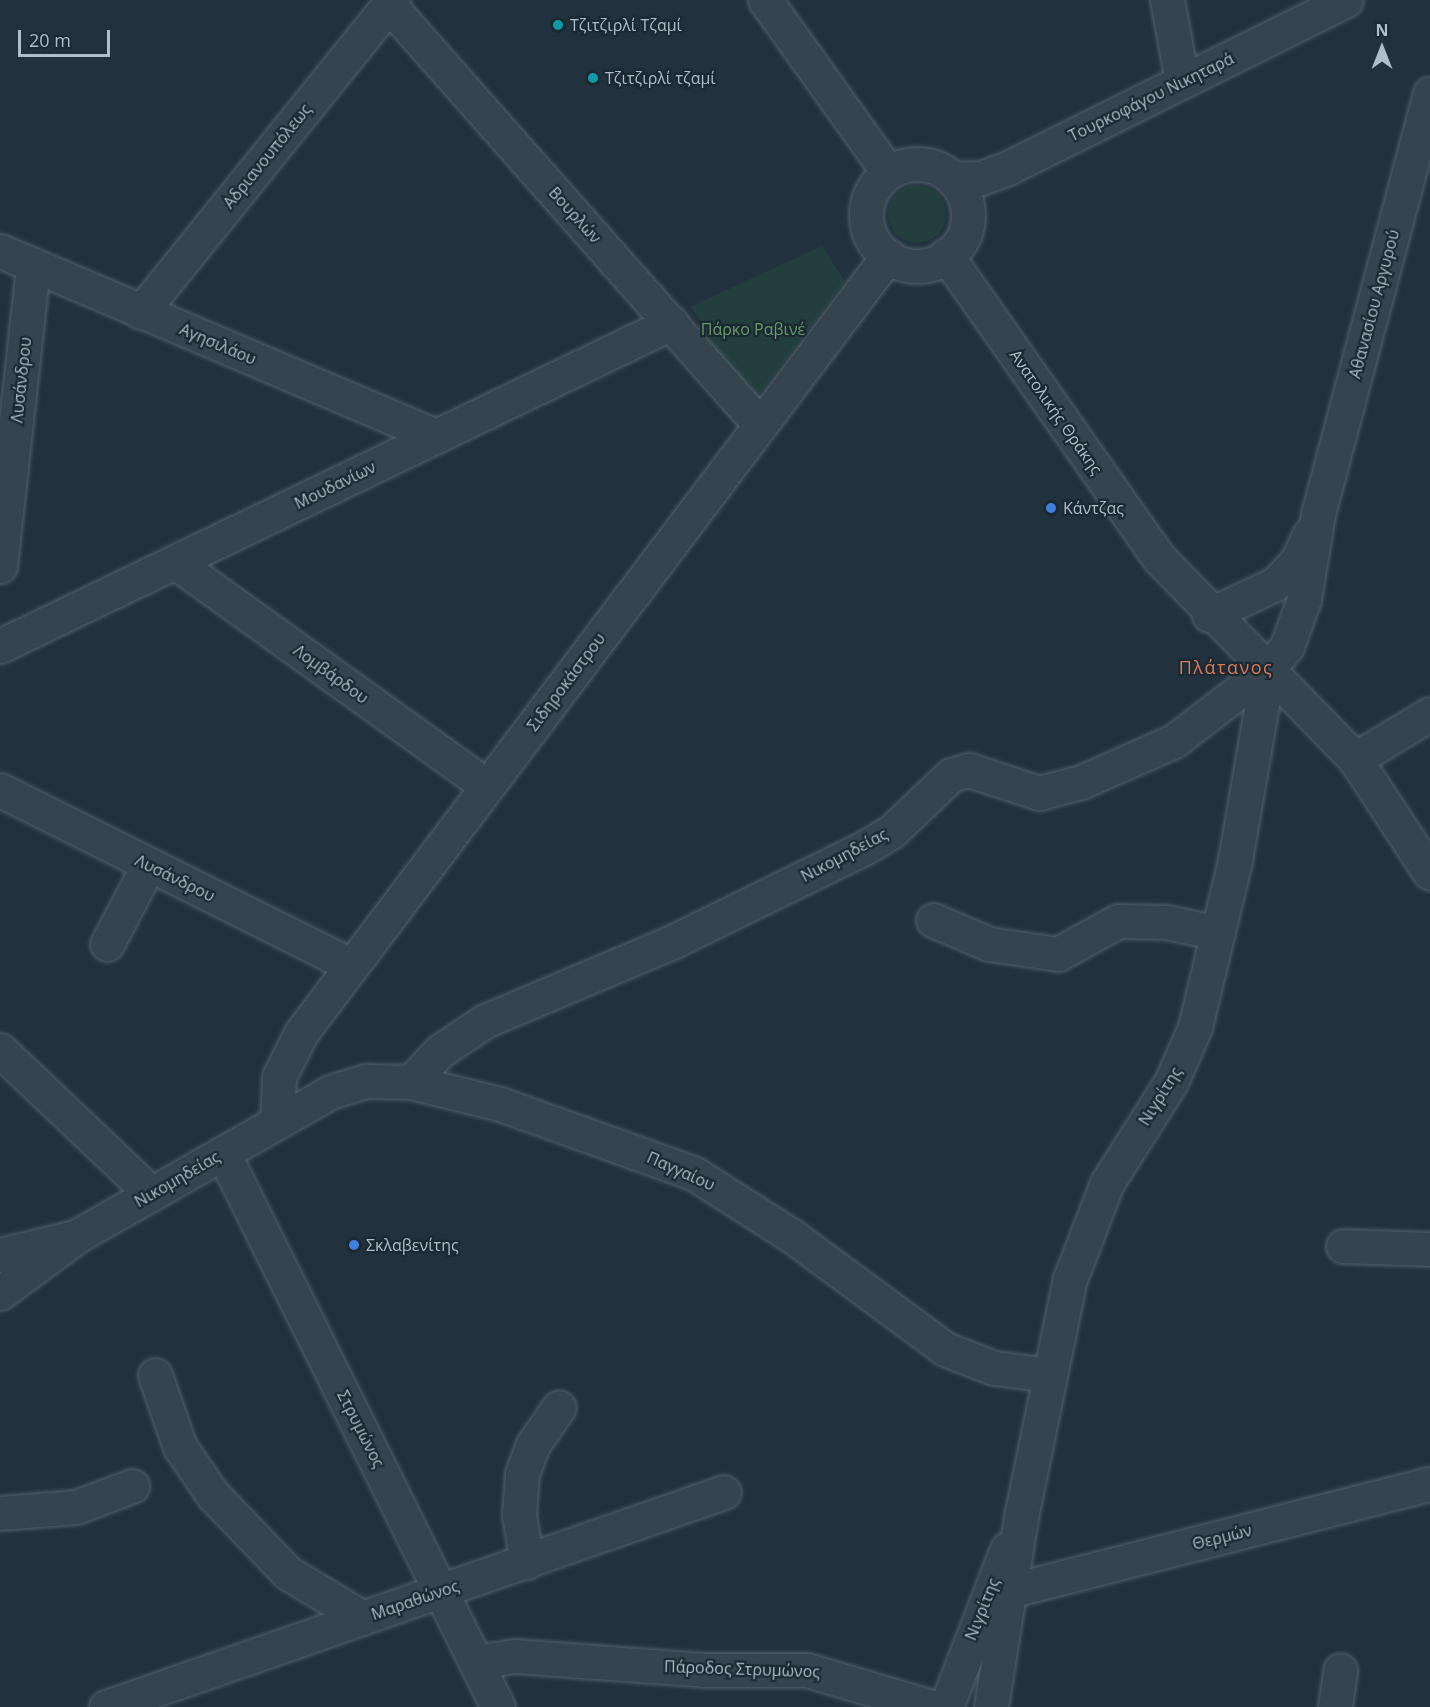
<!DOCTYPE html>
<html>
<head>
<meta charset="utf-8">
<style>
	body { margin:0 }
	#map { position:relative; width:1430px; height:1707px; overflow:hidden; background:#21323e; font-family:"Open Sans",sans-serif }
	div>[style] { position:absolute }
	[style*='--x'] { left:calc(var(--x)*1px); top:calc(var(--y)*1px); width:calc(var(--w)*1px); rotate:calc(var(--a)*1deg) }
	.green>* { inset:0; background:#233f3d }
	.round { border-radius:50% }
	.roads { filter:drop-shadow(0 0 2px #53616b) drop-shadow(0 0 2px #53616b) }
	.minor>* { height:33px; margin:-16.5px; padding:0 16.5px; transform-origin:16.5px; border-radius:16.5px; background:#35444e }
	.minor>.ring { margin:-16.5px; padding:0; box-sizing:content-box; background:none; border:33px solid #35444e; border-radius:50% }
	.dots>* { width:16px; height:16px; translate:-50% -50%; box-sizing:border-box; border:3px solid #1a2932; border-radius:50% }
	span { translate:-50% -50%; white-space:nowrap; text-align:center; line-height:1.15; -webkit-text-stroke:4.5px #1a2932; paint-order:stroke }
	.poi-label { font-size:16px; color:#b1bec9 }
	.left { translate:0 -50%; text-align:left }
	.street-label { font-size:16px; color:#b1bec9 }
	.park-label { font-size:16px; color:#669c69 }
	.neighbourhood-label { font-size:18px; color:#dc7a59; letter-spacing:1.5px }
	.north { position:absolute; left:1352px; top:18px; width:60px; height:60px; -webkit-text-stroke:4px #1a2932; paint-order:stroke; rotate:0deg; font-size:16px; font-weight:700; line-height:24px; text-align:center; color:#b1bec9 }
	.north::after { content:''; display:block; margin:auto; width:21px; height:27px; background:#b1bec9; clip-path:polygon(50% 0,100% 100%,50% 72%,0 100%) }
	.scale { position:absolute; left:18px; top:30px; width:92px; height:27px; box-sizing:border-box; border:3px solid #b1bec9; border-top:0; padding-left:8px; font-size:18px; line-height:21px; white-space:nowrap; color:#b1bec9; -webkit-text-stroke:4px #1a2932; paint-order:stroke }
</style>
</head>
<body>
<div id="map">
	<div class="green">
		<i class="round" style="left:888px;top:185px;width:58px;height:58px"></i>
		<i style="clip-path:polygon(822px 246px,845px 282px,756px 398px,699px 334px,706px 328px,690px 307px)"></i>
	</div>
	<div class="roads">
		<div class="minor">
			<i style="--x:765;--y:0;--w:211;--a:54.4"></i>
			<i style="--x:1167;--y:0;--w:82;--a:79.5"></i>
			<i style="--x:389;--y:5;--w:560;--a:48.54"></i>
			<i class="ring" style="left:866px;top:164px;width:69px;height:69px"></i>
			<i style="--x:952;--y:179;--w:29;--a:-2"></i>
			<i style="--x:981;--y:178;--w:29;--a:-20"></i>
			<i style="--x:1008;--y:168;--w:377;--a:-26.4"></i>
			<i style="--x:0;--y:251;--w:473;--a:23"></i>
			<i style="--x:946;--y:255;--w:370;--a:54.9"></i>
			<i style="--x:1159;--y:558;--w:281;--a:45.7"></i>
			<i style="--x:1355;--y:759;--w:136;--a:56.7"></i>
			<i style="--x:141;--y:312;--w:401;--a:-51.1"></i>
			<i style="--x:175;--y:562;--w:384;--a:35.7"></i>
			<i style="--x:0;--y:566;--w:303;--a:-83.7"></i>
			<i style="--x:1209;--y:615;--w:73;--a:-25.2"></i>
			<i style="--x:1275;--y:584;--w:32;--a:-46"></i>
			<i style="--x:1297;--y:561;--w:29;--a:-65"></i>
			<i style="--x:0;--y:646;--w:745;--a:-25.7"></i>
			<i style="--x:1355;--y:759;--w:87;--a:-31"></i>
			<i style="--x:0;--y:790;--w:392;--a:26.5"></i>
			<i style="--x:933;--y:920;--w:61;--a:23.2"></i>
			<i style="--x:989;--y:944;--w:70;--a:8.2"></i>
			<i style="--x:1058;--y:954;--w:68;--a:-28.8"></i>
			<i style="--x:1118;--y:921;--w:48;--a:1.2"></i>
			<i style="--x:1166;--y:922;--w:53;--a:11.9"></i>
			<i style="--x:107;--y:944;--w:90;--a:-62.3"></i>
			<i style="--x:0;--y:1050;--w:209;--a:43.5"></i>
			<i style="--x:411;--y:1082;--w:42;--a:-46.9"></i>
			<i style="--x:440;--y:1051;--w:54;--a:-33.7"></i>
			<i style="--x:485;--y:1021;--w:203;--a:-22.9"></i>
			<i style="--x:672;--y:942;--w:214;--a:-26.1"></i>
			<i style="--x:864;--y:848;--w:31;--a:-31"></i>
			<i style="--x:891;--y:832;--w:83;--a:-43.5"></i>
			<i style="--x:951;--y:775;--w:19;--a:-16"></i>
			<i style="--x:969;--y:770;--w:74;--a:18.2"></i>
			<i style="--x:1039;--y:793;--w:43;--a:-14.7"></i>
			<i style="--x:1081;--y:782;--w:102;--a:-23.8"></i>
			<i style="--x:1174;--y:741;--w:118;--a:-37.5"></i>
			<i style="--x:1268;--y:669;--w:30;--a:-50"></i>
			<i style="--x:1287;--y:646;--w:50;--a:-70.1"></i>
			<i style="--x:1304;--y:599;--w:86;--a:-80.6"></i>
			<i style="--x:1318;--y:514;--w:435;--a:-75.1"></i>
			<i style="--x:277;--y:1121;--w:44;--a:-87.4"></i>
			<i style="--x:279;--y:1077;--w:49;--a:-63.4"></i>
			<i style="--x:301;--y:1033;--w:974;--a:-52.93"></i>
			<i style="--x:223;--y:1153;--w:618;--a:63.6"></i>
			<i style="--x:1343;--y:1246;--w:87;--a:2"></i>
			<i style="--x:0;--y:1255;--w:72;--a:-13.7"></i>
			<i style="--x:0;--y:1293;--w:96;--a:-36.5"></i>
			<i style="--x:77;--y:1236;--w:291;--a:-29.6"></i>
			<i style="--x:330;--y:1092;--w:39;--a:-17"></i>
			<i style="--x:367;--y:1081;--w:44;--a:1.3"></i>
			<i style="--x:411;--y:1082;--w:92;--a:13.9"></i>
			<i style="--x:500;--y:1104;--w:207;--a:19.7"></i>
			<i style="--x:695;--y:1174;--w:115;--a:32.6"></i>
			<i style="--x:792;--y:1236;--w:190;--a:36.4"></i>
			<i style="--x:945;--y:1349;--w:53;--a:21.2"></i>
			<i style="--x:994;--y:1368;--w:55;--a:7.3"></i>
			<i style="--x:155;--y:1375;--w:76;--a:70.9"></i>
			<i style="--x:180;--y:1447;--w:58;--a:55.5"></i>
			<i style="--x:213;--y:1495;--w:108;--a:46.1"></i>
			<i style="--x:288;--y:1573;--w:87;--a:31"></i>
			<i style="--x:0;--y:1513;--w:76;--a:-4.5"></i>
			<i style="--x:76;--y:1507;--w:60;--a:-20.6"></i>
			<i style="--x:527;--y:1562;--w:48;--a:-99.7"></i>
			<i style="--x:519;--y:1515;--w:41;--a:-85.8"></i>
			<i style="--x:522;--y:1474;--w:30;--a:-70"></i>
			<i style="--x:532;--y:1446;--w:47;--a:-55.3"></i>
			<i style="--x:1013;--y:1590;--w:430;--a:-14.3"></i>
			<i style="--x:477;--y:1662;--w:38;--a:-9"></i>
			<i style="--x:515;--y:1656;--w:190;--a:4.2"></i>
			<i style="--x:704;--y:1670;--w:103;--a:0"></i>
			<i style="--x:807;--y:1670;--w:130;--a:16.5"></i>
			<i style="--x:106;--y:1707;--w:654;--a:-19.18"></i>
			<i style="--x:946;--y:1707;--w:169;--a:-68.9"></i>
			<i style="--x:991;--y:1707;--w:197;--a:-81"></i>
			<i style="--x:1022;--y:1512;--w:238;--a:-78.4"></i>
			<i style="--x:1070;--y:1279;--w:103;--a:-68.9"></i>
			<i style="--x:1107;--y:1183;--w:120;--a:-57.6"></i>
			<i style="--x:1171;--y:1082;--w:60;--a:-66.4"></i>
			<i style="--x:1195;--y:1027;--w:172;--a:-76.5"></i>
			<i style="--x:1235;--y:860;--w:194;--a:-80.2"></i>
			<i style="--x:1335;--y:1707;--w:37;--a:-82"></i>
		</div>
	</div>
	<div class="dots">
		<i style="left:558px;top:25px;background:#0f9aa8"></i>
		<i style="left:593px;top:78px;background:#0f9aa8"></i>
		<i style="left:1051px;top:508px;background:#3f7fe0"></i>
		<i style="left:354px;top:1245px;background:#3f7fe0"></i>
	</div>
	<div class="poi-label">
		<span class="left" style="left:570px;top:25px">Τζιτζιρλί Τζαμί</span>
		<span class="left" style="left:605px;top:78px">Τζιτζιρλί τζαμί</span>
		<span class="left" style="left:1063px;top:508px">Κάντζας</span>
		<span class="left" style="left:366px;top:1245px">Σκλαβενίτης</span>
	</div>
	<div class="street-label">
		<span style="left:1151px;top:97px;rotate:-26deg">Τουρκοφάγου Νικηταρά</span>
		<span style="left:267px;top:156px;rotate:-51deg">Αδριανουπόλεως</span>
		<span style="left:575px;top:215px;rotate:48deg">Βουρλών</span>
		<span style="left:1374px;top:304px;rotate:-75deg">Αθανασίου Αργυρού</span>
		<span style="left:218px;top:344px;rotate:23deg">Αγησιλάου</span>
		<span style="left:21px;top:380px;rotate:-84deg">Λυσάνδρου</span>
		<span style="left:1056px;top:412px;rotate:55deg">Ανατολικής Θράκης</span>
		<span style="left:335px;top:485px;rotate:-26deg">Μουδανίων</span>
		<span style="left:331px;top:674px;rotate:36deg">Λομβάρδου</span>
		<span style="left:566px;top:682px;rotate:-53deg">Σιδηροκάστρου</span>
		<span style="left:844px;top:855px;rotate:-28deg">Νικομηδείας</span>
		<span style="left:175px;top:878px;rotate:26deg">Λυσάνδρου</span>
		<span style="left:1160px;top:1096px;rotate:-58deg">Νιγρίτης</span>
		<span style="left:681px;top:1171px;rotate:24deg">Παγγαίου</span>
		<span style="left:177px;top:1179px;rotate:-30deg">Νικομηδείας</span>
		<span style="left:361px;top:1429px;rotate:63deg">Στρυμώνος</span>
		<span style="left:1222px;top:1537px;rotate:-14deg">Θερμών</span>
		<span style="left:415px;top:1600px;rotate:-19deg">Μαραθώνος</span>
		<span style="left:982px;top:1609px;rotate:-68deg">Νιγρίτης</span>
		<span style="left:742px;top:1669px;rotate:2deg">Πάροδος Στρυμώνος</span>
	</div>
	<div class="park-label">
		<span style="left:753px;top:329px">Πάρκο Ραβινέ</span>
	</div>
	<div class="neighbourhood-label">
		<span style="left:1226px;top:667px">Πλάτανος</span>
	</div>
	<div class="north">N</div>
	<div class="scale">20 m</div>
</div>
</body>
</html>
